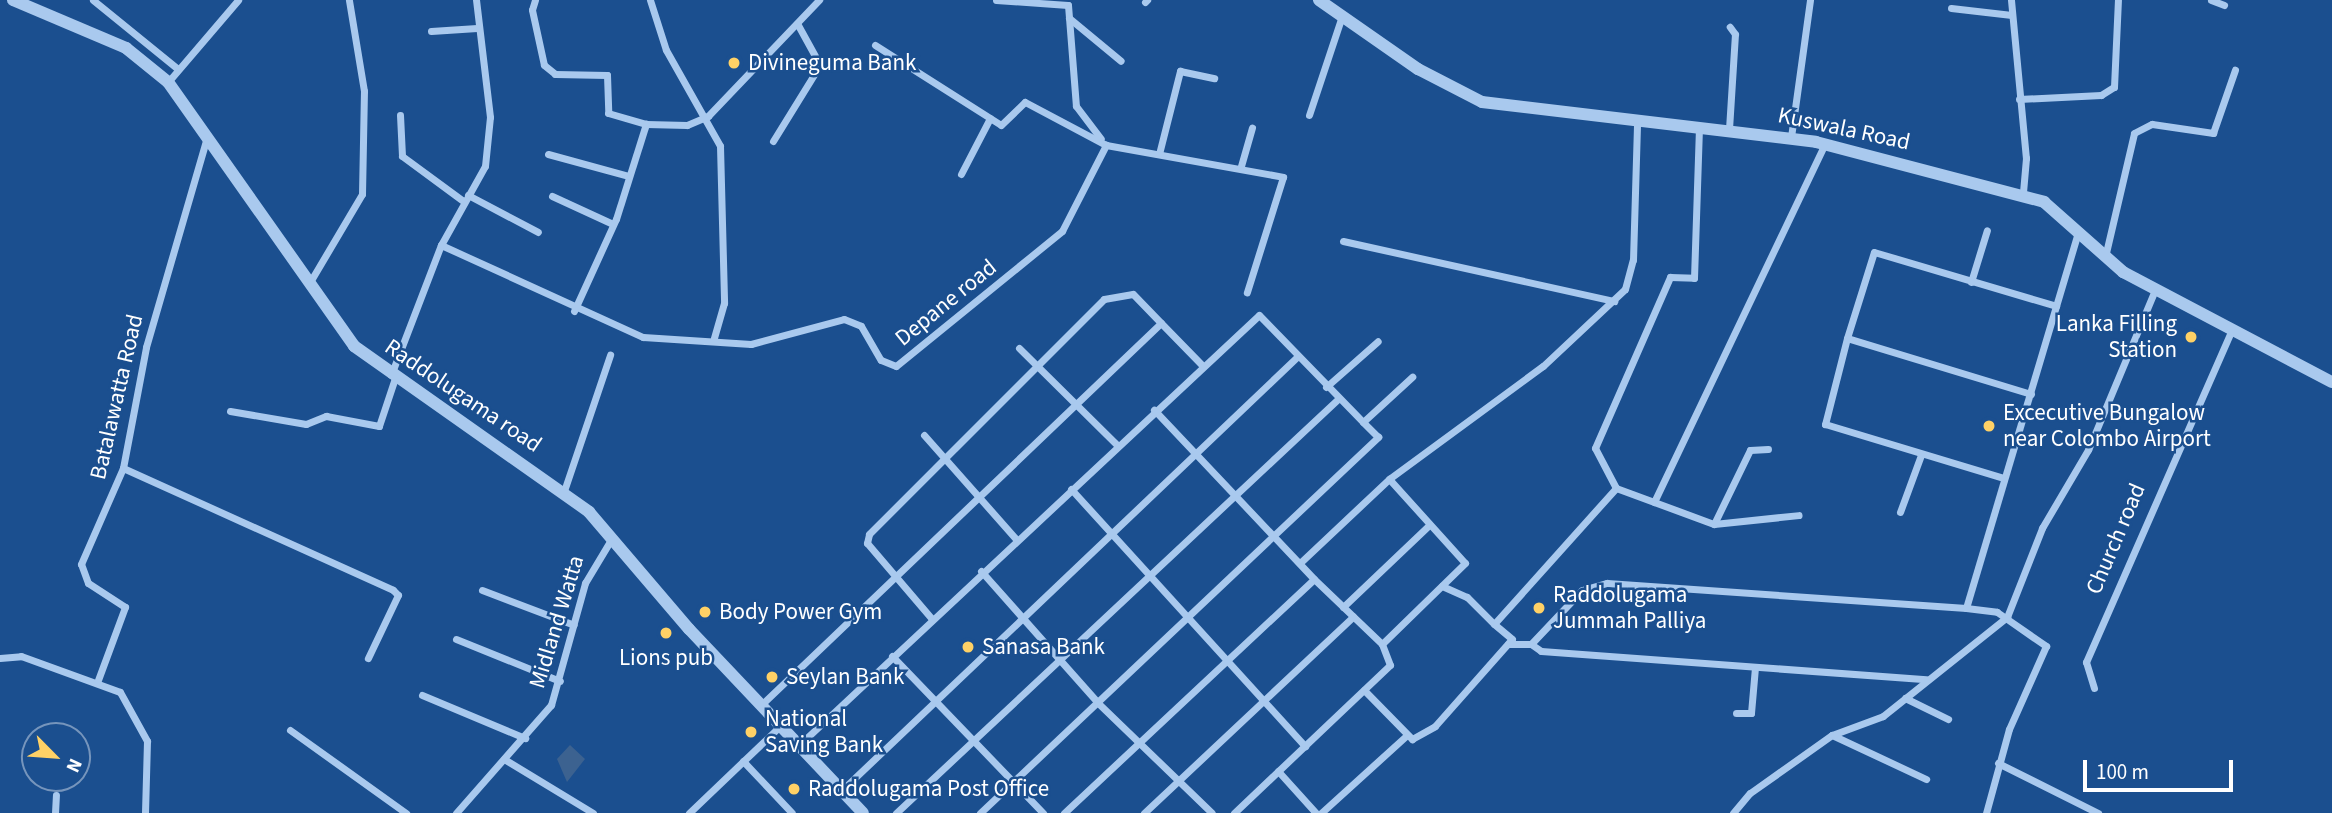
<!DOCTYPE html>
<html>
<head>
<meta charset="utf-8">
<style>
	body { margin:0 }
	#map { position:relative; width:2332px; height:813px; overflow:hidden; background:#1b4f8f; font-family:"Source Sans 3",sans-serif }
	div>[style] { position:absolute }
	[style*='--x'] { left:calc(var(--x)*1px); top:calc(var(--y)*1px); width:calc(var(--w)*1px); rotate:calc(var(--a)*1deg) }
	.water>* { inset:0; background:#3c6290 }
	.minor>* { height:7px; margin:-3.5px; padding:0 3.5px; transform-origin:3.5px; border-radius:3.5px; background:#a9c9ee }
	.tertiary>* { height:12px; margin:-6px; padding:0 6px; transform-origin:6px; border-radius:6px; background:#a9c9ee }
	.dots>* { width:19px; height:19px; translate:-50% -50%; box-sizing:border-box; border:4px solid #1b4f8f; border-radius:50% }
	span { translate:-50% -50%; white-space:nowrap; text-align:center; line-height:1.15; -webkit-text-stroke:5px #1b4f8f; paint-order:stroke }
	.poi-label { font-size:23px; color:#fff }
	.left { translate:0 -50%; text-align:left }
	.right { translate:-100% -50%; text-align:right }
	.street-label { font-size:23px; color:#fff }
	.north { position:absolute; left:21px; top:722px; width:70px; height:70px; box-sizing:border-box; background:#1b4f8f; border:2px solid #7695bc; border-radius:50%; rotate:115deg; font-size:19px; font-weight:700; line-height:28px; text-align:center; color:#fff }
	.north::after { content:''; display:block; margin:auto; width:24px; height:32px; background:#ffd166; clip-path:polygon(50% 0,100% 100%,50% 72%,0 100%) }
	.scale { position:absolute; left:2083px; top:760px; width:150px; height:32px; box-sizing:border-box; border:4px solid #fff; border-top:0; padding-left:9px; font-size:21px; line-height:24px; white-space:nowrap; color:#fff; -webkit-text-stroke:5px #1b4f8f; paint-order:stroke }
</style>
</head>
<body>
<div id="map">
	<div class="water">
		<i style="clip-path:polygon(570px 745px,585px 759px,567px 782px,557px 759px)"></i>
	</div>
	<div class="minor">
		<i style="--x:93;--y:0;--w:109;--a:39.1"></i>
		<i style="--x:535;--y:0;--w:10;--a:107"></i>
		<i style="--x:532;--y:10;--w:56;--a:77.7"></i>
		<i style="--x:544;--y:65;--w:14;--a:39"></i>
		<i style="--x:555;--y:74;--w:52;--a:1.1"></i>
		<i style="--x:607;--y:75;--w:38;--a:88"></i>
		<i style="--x:608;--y:113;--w:40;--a:16"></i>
		<i style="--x:646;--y:124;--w:41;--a:1.4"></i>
		<i style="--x:687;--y:125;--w:23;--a:-23"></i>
		<i style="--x:708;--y:116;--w:161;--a:-46.3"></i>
		<i style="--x:650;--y:0;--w:52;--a:72.3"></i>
		<i style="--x:666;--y:50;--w:110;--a:60.6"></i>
		<i style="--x:720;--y:146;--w:157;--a:88.5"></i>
		<i style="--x:724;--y:303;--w:37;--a:106"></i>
		<i style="--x:996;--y:0;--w:72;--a:4"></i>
		<i style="--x:1068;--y:5;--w:101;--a:85.5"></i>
		<i style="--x:1076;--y:106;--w:41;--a:52.9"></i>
		<i style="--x:2011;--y:0;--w:159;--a:84.6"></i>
		<i style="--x:2026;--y:158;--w:37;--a:95"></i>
		<i style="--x:2211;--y:0;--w:14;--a:21"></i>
		<i style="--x:1145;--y:2;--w:3;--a:-45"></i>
		<i style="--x:1951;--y:8;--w:61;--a:6.5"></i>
		<i style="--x:1069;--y:18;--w:67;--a:39.6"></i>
		<i style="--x:431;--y:31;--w:46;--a:-3.7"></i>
		<i style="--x:875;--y:45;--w:149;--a:32.4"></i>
		<i style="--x:1001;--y:125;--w:33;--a:-44"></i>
		<i style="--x:1025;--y:102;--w:92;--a:28"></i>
		<i style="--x:168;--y:82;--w:108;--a:-49.5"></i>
		<i style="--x:2019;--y:99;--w:82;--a:-2.8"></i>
		<i style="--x:2101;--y:95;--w:15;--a:-32"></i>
		<i style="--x:2114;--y:87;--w:87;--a:-87.4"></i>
		<i style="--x:400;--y:115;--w:41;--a:87.2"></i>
		<i style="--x:402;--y:156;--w:74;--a:36.3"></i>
		<i style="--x:1309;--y:115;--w:104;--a:-71.6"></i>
		<i style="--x:1729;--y:129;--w:95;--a:-86.4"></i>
		<i style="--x:1735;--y:34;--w:9;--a:-126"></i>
		<i style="--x:1791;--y:137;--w:138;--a:-82.1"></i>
		<i style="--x:773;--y:141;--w:89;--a:-58.3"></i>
		<i style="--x:820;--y:65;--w:46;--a:-118.8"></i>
		<i style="--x:548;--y:154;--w:84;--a:15.2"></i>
		<i style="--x:1159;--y:154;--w:86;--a:-75.8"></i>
		<i style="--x:1180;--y:71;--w:35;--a:12"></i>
		<i style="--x:1241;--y:166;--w:40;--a:-74"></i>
		<i style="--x:961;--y:174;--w:63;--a:-62.6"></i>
		<i style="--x:468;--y:195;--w:79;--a:27.9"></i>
		<i style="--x:552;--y:196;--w:67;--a:24.7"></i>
		<i style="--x:1343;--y:241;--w:278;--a:12.5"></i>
		<i style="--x:441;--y:245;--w:222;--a:24.5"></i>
		<i style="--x:643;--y:337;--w:108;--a:3.7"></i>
		<i style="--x:751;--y:344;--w:96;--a:-15"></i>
		<i style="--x:844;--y:319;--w:18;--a:22"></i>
		<i style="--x:861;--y:326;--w:39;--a:60"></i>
		<i style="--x:881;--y:360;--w:16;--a:22"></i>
		<i style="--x:896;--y:366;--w:214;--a:-39.1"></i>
		<i style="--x:1062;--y:231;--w:97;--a:-62.9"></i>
		<i style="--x:1106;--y:145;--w:180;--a:10.2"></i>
		<i style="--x:1283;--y:177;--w:121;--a:107.4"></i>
		<i style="--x:2105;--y:257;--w:127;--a:-76.8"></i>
		<i style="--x:2134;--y:133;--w:20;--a:-27"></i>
		<i style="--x:2152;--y:124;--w:62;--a:8.4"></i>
		<i style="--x:2213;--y:133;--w:67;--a:-70.8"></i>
		<i style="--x:310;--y:282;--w:102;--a:-59.4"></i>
		<i style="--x:362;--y:194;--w:103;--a:-88.9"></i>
		<i style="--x:364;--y:91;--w:92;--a:-99.4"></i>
		<i style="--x:1971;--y:282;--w:54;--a:-72.9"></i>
		<i style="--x:574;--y:311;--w:101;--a:-65.5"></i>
		<i style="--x:616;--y:219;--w:100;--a:-72.5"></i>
		<i style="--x:1847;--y:338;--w:89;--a:104.3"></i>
		<i style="--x:1825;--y:424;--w:187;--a:16.8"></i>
		<i style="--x:1019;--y:348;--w:138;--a:44.7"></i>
		<i style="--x:391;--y:375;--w:139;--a:-69"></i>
		<i style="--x:441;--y:245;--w:90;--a:-60.9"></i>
		<i style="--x:485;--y:166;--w:49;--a:-84.2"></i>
		<i style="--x:490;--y:117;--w:118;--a:-96.8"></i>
		<i style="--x:1326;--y:387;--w:69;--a:-41.5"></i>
		<i style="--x:2031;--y:394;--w:192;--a:-163.1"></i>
		<i style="--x:1847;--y:338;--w:90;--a:-72.6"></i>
		<i style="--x:1874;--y:252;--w:190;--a:16.5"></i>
		<i style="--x:230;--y:411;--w:77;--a:9.7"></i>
		<i style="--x:306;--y:424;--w:22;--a:-22"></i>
		<i style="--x:326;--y:416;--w:54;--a:10.7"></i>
		<i style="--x:379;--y:426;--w:51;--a:-71.6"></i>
		<i style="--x:924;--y:435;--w:139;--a:48.5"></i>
		<i style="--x:123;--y:468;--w:296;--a:24.3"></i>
		<i style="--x:393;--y:590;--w:7;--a:45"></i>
		<i style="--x:398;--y:595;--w:70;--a:115.5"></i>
		<i style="--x:1616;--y:488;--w:45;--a:-117.7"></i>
		<i style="--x:1595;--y:448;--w:187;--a:-66.3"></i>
		<i style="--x:1670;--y:277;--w:24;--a:2"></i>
		<i style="--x:1694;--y:278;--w:151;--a:-88.1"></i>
		<i style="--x:1071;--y:489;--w:348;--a:47.7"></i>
		<i style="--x:564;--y:491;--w:144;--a:-71.3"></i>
		<i style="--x:1654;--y:502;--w:397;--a:-64.5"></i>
		<i style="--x:1900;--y:512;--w:61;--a:-69.8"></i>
		<i style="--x:1714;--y:524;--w:82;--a:-64.1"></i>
		<i style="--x:1750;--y:450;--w:18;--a:-3"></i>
		<i style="--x:1302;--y:561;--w:120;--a:-43.3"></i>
		<i style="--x:1389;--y:479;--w:191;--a:-36.3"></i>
		<i style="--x:1543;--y:366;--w:112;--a:-43.2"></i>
		<i style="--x:1625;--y:289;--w:30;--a:-75"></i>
		<i style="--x:1633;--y:260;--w:137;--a:-88.3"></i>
		<i style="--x:981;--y:571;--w:176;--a:48.4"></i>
		<i style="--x:1098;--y:703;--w:158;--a:44"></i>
		<i style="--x:1442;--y:586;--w:27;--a:24"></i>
		<i style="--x:1467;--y:597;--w:38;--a:45"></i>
		<i style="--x:482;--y:590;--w:98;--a:20.8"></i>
		<i style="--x:1343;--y:607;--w:119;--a:-43.6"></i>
		<i style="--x:1966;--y:608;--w:31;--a:7"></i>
		<i style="--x:1997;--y:612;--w:60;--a:34.8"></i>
		<i style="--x:2046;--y:646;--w:91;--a:114"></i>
		<i style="--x:2009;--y:729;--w:87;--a:105.3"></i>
		<i style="--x:932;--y:619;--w:100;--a:-130.5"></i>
		<i style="--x:867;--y:543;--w:9;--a:-77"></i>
		<i style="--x:869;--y:534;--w:332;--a:-45"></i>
		<i style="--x:1104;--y:299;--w:29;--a:-10"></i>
		<i style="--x:1133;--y:294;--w:40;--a:46"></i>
		<i style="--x:456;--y:639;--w:112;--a:22"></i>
		<i style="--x:1382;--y:644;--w:116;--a:-44.3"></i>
		<i style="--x:1465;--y:563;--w:113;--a:-132.1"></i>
		<i style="--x:1508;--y:644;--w:23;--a:0"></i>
		<i style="--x:1531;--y:644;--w:74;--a:-46.6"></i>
		<i style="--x:1582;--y:590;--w:26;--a:-16"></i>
		<i style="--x:1607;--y:583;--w:360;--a:4"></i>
		<i style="--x:1966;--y:608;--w:391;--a:-73.4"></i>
		<i style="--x:1531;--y:644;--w:12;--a:35"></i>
		<i style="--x:1541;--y:651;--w:386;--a:4.2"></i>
		<i style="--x:892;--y:656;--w:218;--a:46.1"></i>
		<i style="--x:0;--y:658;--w:21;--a:-5"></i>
		<i style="--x:21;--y:656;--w:105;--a:20"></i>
		<i style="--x:120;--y:692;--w:56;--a:61.1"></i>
		<i style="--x:147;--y:741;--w:72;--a:91.6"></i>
		<i style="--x:98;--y:680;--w:78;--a:-69.7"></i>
		<i style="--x:125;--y:607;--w:44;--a:-147"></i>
		<i style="--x:88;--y:583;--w:20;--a:-110"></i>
		<i style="--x:81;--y:564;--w:105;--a:-66.4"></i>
		<i style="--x:123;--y:468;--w:123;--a:-79.2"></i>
		<i style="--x:146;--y:347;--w:219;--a:-73.8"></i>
		<i style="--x:2094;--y:688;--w:27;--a:-107"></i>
		<i style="--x:2086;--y:662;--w:361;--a:-66.3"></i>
		<i style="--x:1364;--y:690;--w:69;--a:45.6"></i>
		<i style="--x:1412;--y:739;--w:26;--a:-29"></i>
		<i style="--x:1435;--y:726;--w:116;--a:-48.5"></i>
		<i style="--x:1512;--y:639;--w:23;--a:-140"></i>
		<i style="--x:1494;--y:624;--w:183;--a:-48.1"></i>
		<i style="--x:1616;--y:488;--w:104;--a:20.2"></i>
		<i style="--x:1714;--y:524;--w:85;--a:-6"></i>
		<i style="--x:422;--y:695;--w:112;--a:22.7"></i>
		<i style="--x:1905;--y:698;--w:48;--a:26"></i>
		<i style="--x:761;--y:705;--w:553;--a:-43.68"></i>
		<i style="--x:1161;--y:323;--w:60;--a:45.7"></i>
		<i style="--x:1736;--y:713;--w:15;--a:0"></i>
		<i style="--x:1751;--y:713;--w:46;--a:-85"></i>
		<i style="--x:290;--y:730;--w:143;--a:35.6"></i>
		<i style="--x:1832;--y:735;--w:104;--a:25.1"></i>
		<i style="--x:798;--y:746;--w:631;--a:-43.07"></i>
		<i style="--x:1259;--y:315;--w:149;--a:45.8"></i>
		<i style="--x:504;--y:759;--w:104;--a:31.2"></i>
		<i style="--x:743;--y:761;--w:71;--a:46.7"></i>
		<i style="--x:1998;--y:763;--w:112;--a:26.6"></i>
		<i style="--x:1278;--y:771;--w:57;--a:47.9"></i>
		<i style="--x:842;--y:790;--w:628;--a:-43.58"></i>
		<i style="--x:55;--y:813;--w:18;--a:-87"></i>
		<i style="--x:456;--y:813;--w:144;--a:-48.7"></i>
		<i style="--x:551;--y:705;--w:127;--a:-74.4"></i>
		<i style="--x:585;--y:583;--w:52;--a:-59"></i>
		<i style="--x:689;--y:813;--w:126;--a:-43.7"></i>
		<i style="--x:896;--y:813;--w:606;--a:-43.13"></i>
		<i style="--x:980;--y:813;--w:548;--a:-43.37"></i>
		<i style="--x:1378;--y:437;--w:21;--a:-135"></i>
		<i style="--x:1363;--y:422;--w:67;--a:-42.6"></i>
		<i style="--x:1064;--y:813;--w:342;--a:-43.1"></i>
		<i style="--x:1314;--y:579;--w:233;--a:-133.4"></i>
		<i style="--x:1144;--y:813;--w:287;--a:-43.2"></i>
		<i style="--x:1234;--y:813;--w:215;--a:-43.5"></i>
		<i style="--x:1390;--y:665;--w:22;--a:-111"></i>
		<i style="--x:1382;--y:644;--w:94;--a:-136.3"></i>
		<i style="--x:1321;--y:813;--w:115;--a:-42.2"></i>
		<i style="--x:1733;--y:813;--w:26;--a:-50"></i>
		<i style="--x:1750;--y:793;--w:100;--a:-35.3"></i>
		<i style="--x:1832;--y:735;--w:54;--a:-20.4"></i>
		<i style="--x:1883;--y:716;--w:159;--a:-38.6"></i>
		<i style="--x:2007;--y:617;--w:96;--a:-68.5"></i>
		<i style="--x:2042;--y:528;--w:91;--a:-59.5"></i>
		<i style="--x:2088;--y:450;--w:173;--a:-67.3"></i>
	</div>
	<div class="tertiary">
		<i style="--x:13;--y:0;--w:123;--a:23"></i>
		<i style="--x:126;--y:48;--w:54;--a:39"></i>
		<i style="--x:168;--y:82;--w:323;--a:54.8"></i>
		<i style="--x:354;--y:346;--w:288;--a:35.2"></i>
		<i style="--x:589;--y:512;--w:154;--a:49.5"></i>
		<i style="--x:689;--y:629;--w:253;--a:46.6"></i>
		<i style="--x:1319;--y:0;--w:121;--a:34.9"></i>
		<i style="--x:1418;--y:69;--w:72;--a:27.3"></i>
		<i style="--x:1482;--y:102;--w:336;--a:6.8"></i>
		<i style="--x:1816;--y:142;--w:236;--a:14.7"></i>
		<i style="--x:2044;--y:202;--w:106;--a:41.5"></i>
		<i style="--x:2123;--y:272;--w:236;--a:27.8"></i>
	</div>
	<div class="dots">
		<i style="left:734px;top:63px;background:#ffd166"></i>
		<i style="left:2191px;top:337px;background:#ffd166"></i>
		<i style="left:1989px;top:426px;background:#ffd166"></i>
		<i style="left:1539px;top:608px;background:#ffd166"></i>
		<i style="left:705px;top:612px;background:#ffd166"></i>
		<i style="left:666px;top:633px;background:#ffd166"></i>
		<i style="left:968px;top:647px;background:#ffd166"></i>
		<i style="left:772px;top:677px;background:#ffd166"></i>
		<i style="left:751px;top:732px;background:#ffd166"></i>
		<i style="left:794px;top:789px;background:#ffd166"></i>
	</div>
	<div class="poi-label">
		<span class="left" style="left:748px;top:63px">Divineguma Bank</span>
		<span class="right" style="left:2177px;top:337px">Lanka Filling<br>Station</span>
		<span class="left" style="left:2003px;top:426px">Excecutive Bungalow<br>near Colombo Airport</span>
		<span class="left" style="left:1553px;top:608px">Raddolugama<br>Jummah Palliya</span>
		<span class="left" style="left:719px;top:612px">Body Power Gym</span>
		<span class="left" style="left:982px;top:647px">Sanasa Bank</span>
		<span style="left:666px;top:658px">Lions pub</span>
		<span class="left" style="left:786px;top:677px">Seylan Bank</span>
		<span class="left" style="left:765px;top:732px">National<br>Saving Bank</span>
		<span class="left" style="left:808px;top:789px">Raddolugama Post Office</span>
	</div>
	<div class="street-label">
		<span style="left:1844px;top:129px;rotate:12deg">Kuswala Road</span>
		<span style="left:946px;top:303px;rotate:-39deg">Depane road</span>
		<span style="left:463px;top:396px;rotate:34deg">Raddolugama road</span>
		<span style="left:117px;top:397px;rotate:-77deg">Batalawatta Road</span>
		<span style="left:2116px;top:539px;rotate:-67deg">Church road</span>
		<span style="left:557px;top:622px;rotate:-73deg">Midland Watta</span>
	</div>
	<div class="north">N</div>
	<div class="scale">100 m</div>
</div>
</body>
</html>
